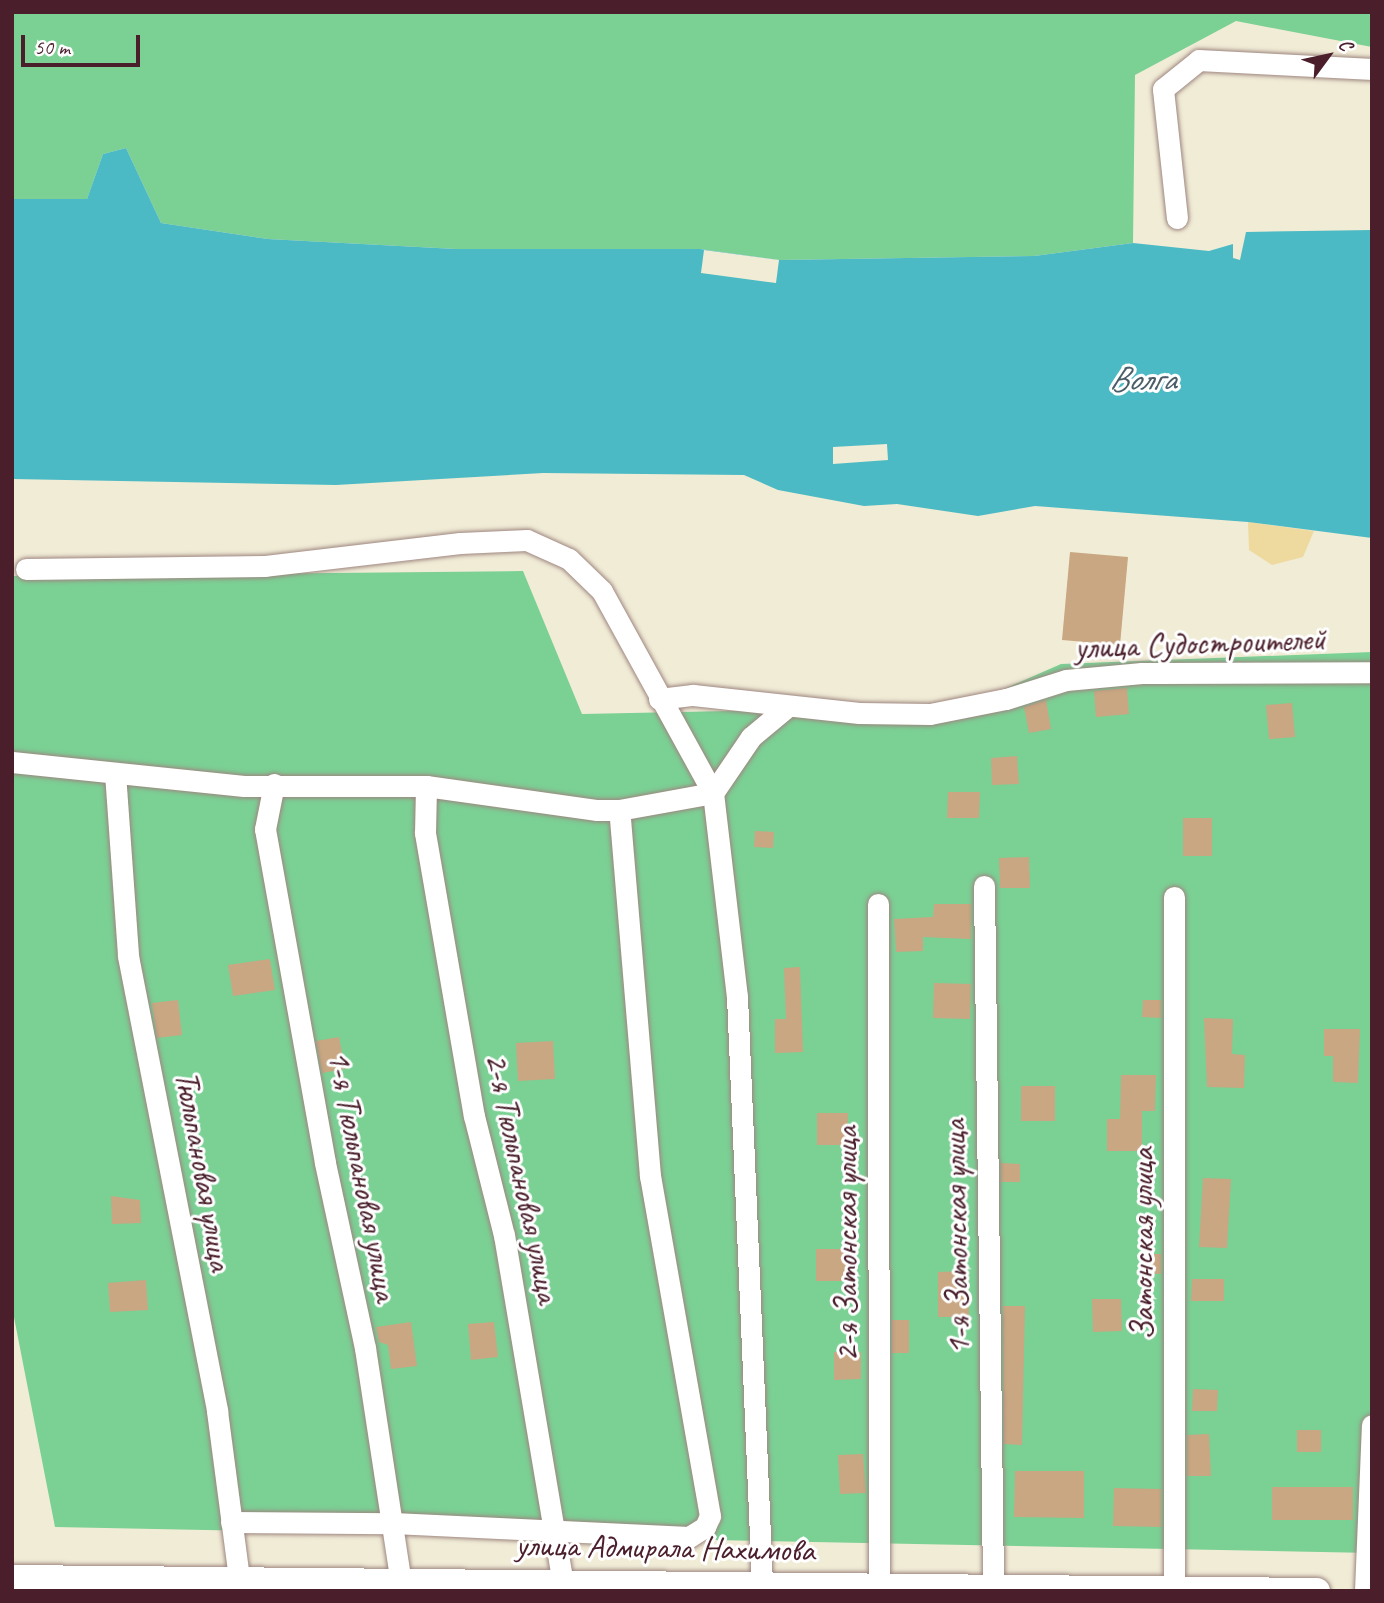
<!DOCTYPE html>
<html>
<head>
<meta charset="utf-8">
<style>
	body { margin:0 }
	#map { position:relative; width:1384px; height:1603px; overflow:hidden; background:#f1ecd6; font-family:Caveat,sans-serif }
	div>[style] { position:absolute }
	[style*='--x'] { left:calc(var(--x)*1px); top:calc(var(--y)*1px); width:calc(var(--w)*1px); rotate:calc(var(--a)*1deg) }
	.green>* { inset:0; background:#7bd094 }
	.sand>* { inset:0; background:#eeda9e }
	.water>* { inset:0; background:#4bbac4 }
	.pier>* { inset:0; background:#f1ecd6 }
	.building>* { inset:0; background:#c9a782 }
	.roads { filter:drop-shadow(0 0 2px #9e8680) drop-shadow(0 0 2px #9e8680) }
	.minor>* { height:21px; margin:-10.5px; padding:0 10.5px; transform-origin:10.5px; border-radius:10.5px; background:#fff }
	.major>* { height:26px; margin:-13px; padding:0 13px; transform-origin:13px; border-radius:13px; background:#fff }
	span { translate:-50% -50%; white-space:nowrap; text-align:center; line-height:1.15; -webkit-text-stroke:6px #fff; paint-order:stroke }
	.street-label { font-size:33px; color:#4a1f2b }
	.water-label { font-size:35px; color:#4a5d68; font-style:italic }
	.frame { position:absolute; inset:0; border:14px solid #4a1f2b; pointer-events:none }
	.north { position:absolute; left:1293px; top:21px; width:70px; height:70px; -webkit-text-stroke:5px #fff; paint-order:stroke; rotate:57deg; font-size:19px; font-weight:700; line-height:28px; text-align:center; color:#4a1f2b }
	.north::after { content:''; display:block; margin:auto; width:24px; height:32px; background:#4a1f2b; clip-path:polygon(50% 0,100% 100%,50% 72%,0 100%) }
	.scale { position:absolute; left:21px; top:35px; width:119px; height:32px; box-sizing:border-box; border:4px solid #4a1f2b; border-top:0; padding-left:9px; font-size:21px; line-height:24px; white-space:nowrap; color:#4a1f2b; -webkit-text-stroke:5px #fff; paint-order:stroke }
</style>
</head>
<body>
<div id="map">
	<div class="green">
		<i style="clip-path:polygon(12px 12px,1372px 12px,1372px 47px,1236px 21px,1135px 75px,1133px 243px,1034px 256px,779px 260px,700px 249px,456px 249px,268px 239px,161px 223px,126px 148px,103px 154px,87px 199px,12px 199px)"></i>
		<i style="clip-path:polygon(523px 571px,582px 714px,965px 706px,1061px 664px,1372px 652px,1372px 1553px,55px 1527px,12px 1307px,12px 576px)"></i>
	</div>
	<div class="sand">
		<i style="clip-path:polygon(1248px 522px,1314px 531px,1303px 557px,1272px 565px,1249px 550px)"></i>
	</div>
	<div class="water">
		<i style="clip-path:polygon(126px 148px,161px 223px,268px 239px,456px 249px,700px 249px,779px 260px,1034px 256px,1133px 243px,1209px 251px,1233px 244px,1233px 258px,1240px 260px,1246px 232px,1372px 230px,1372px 538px,1248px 522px,1035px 506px,978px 516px,897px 504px,864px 506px,778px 490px,744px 475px,543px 473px,336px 485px,12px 479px,12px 199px,87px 199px,103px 154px)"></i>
	</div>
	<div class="pier">
		<i style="clip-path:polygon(704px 250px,779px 260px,776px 283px,701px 273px)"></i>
		<i style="clip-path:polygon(887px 444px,888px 460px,833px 464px,833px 447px)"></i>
	</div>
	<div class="building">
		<i style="clip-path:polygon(1070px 552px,1128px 557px,1120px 645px,1062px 640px)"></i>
		<i style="clip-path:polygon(1127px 688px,1129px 714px,1096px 717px,1094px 691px)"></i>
		<i style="clip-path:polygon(1046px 700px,1051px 729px,1029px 733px,1024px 707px)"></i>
		<i style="clip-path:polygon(1292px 703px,1295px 737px,1269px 739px,1266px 705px)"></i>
		<i style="clip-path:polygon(1017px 756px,1019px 784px,992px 785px,991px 758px)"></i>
		<i style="clip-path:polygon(948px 792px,980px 792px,979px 818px,947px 818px)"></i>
		<i style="clip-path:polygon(1183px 818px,1212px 818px,1212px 856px,1183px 856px)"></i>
		<i style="clip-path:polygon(755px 831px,774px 832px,773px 848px,754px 847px)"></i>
		<i style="clip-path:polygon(1029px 857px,1030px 888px,1000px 888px,999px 858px)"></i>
		<i style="clip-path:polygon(934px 904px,971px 904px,971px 939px,923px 937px,923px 951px,896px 952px,894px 919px,933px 917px)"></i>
		<i style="clip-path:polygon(270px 959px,275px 990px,233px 996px,228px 965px)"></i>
		<i style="clip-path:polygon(800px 967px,803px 1052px,775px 1053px,775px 1019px,786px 1019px,784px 968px)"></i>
		<i style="clip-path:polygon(934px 983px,971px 984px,970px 1019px,933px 1018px)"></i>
		<i style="clip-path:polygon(178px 1000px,182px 1035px,157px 1038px,152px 1003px)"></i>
		<i style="clip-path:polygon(1143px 1000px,1161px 1000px,1161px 1018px,1142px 1017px)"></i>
		<i style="clip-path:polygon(1204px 1018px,1233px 1019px,1232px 1054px,1245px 1055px,1244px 1088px,1207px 1087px)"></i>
		<i style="clip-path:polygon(1324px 1029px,1360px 1029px,1358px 1083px,1333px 1082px,1333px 1056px,1324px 1056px)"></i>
		<i style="clip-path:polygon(339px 1037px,345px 1069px,322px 1073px,316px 1041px)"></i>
		<i style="clip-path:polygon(553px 1041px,555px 1079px,518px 1081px,516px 1043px)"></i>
		<i style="clip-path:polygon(1121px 1075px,1156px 1075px,1155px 1111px,1142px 1111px,1142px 1151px,1107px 1151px,1107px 1119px,1120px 1119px)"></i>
		<i style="clip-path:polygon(1021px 1086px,1055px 1086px,1055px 1121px,1021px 1121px)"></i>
		<i style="clip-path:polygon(817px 1113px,848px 1113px,847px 1145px,817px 1145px)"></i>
		<i style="clip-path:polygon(1001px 1163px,1020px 1164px,1020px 1182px,1001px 1182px)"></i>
		<i style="clip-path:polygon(1203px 1178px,1231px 1179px,1227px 1248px,1199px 1247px)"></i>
		<i style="clip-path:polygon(111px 1196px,140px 1200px,141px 1223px,112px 1224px)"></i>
		<i style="clip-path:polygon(816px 1249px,850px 1249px,850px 1281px,816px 1281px)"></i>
		<i style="clip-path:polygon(1144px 1254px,1161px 1254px,1161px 1274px,1143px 1273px)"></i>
		<i style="clip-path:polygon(969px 1271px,969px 1317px,938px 1317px,938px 1272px)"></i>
		<i style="clip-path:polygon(1192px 1279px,1224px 1279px,1224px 1301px,1191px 1301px)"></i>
		<i style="clip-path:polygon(146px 1280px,148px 1310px,110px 1312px,108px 1283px)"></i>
		<i style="clip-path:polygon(1092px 1299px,1121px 1299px,1122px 1331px,1093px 1332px)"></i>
		<i style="clip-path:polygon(1003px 1306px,1025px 1306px,1022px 1445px,1004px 1444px)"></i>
		<i style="clip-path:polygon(892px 1320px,909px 1320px,909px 1353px,892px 1353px)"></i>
		<i style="clip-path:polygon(411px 1322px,417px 1366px,391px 1369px,388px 1345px,379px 1342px,376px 1327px)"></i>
		<i style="clip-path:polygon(494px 1322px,498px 1357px,471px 1360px,468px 1324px)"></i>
		<i style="clip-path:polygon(834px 1352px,861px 1352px,861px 1379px,834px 1380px)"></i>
		<i style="clip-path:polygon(1193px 1389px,1218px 1390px,1217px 1411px,1192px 1411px)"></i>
		<i style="clip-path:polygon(1297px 1430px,1321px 1430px,1321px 1452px,1297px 1452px)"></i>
		<i style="clip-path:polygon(1209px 1434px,1211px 1476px,1187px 1476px,1187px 1435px)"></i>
		<i style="clip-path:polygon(863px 1454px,866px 1493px,840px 1494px,838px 1455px)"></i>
		<i style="clip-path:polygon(1015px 1471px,1084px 1471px,1084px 1518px,1014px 1517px)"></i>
		<i style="clip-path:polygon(1272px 1487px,1353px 1487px,1353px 1520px,1272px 1520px)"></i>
		<i style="clip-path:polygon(1114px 1488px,1161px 1489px,1161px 1527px,1113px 1526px)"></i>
	</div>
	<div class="roads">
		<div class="minor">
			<i style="--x:1177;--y:218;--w:130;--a:-96.2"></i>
			<i style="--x:1163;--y:89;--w:46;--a:-38.9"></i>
			<i style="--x:1199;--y:60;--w:173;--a:3"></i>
			<i style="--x:659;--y:699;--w:34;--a:-7"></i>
			<i style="--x:693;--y:695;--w:167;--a:6.2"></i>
			<i style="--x:859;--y:713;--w:71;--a:0.8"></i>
			<i style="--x:930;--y:714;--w:77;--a:-11.2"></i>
			<i style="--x:1006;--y:699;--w:63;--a:-17.6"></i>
			<i style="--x:1066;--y:680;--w:76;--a:-5.3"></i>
			<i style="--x:1142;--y:673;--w:230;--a:-0.2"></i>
			<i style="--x:12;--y:762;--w:233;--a:5.9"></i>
			<i style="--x:244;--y:786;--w:182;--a:0"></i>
			<i style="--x:426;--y:786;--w:173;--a:8"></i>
			<i style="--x:597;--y:810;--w:22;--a:0"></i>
			<i style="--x:619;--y:810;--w:96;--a:-10.3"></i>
			<i style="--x:713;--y:793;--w:230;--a:-118.8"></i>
			<i style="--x:602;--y:591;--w:46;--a:-135.9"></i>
			<i style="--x:569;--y:559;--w:46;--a:-155.7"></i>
			<i style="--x:527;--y:540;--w:67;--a:177.4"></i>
			<i style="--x:460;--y:543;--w:196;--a:173.3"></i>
			<i style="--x:265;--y:566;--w:239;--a:179.3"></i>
			<i style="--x:115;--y:773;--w:183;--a:85.9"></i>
			<i style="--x:128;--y:956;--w:464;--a:78.9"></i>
			<i style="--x:217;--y:1411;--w:169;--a:82.5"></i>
			<i style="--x:274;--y:784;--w:46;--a:101.3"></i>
			<i style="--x:265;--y:829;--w:339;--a:79.8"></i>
			<i style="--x:325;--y:1163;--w:189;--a:77.8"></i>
			<i style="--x:365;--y:1348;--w:246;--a:81.3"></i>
			<i style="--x:426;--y:786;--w:47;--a:91.2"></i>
			<i style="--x:425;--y:833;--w:287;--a:80.2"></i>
			<i style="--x:474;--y:1116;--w:123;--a:75.9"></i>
			<i style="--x:504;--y:1235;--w:352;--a:80.4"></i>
			<i style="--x:984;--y:886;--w:701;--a:89.26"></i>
			<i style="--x:878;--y:904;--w:681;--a:89.92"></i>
			<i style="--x:231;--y:1522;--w:162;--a:0.4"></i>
			<i style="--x:393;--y:1523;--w:296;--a:2.7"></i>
			<i style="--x:689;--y:1537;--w:19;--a:-32"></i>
			<i style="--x:705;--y:1527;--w:12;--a:-66"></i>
			<i style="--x:710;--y:1516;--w:345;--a:-100"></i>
			<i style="--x:650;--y:1176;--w:367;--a:-94.8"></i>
			<i style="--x:762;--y:1583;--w:587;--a:-92.44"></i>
			<i style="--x:737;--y:997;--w:205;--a:-96.7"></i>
			<i style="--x:713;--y:793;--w:68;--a:-55.8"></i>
			<i style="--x:751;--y:737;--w:47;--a:-39.8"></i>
			<i style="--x:1174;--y:1590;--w:693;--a:-90"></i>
			<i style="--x:1365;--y:1591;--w:166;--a:-87.6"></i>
		</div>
		<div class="major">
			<i style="--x:12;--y:1578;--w:1305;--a:0.57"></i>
		</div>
	</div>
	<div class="street-label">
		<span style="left:1200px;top:644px;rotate:-2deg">улица Судостроителей</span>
		<span style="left:203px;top:1171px;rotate:80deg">Тюльпановая улица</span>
		<span style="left:362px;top:1176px;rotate:79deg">1-я Тюльпановая улица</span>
		<span style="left:522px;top:1178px;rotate:78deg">2-я Тюльпановая улица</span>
		<span style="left:957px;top:1237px;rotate:-91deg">1-я Затонская улица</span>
		<span style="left:847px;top:1244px;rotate:-90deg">2-я Затонская улица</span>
		<span style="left:1143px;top:1244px;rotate:-90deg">Затонская улица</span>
		<span style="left:665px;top:1548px;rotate:1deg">улица Адмирала Нахимова</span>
	</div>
	<div class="water-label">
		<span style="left:1142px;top:379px">Волга</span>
	</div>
	<div class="frame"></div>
	<div class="north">С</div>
	<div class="scale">50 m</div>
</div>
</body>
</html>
